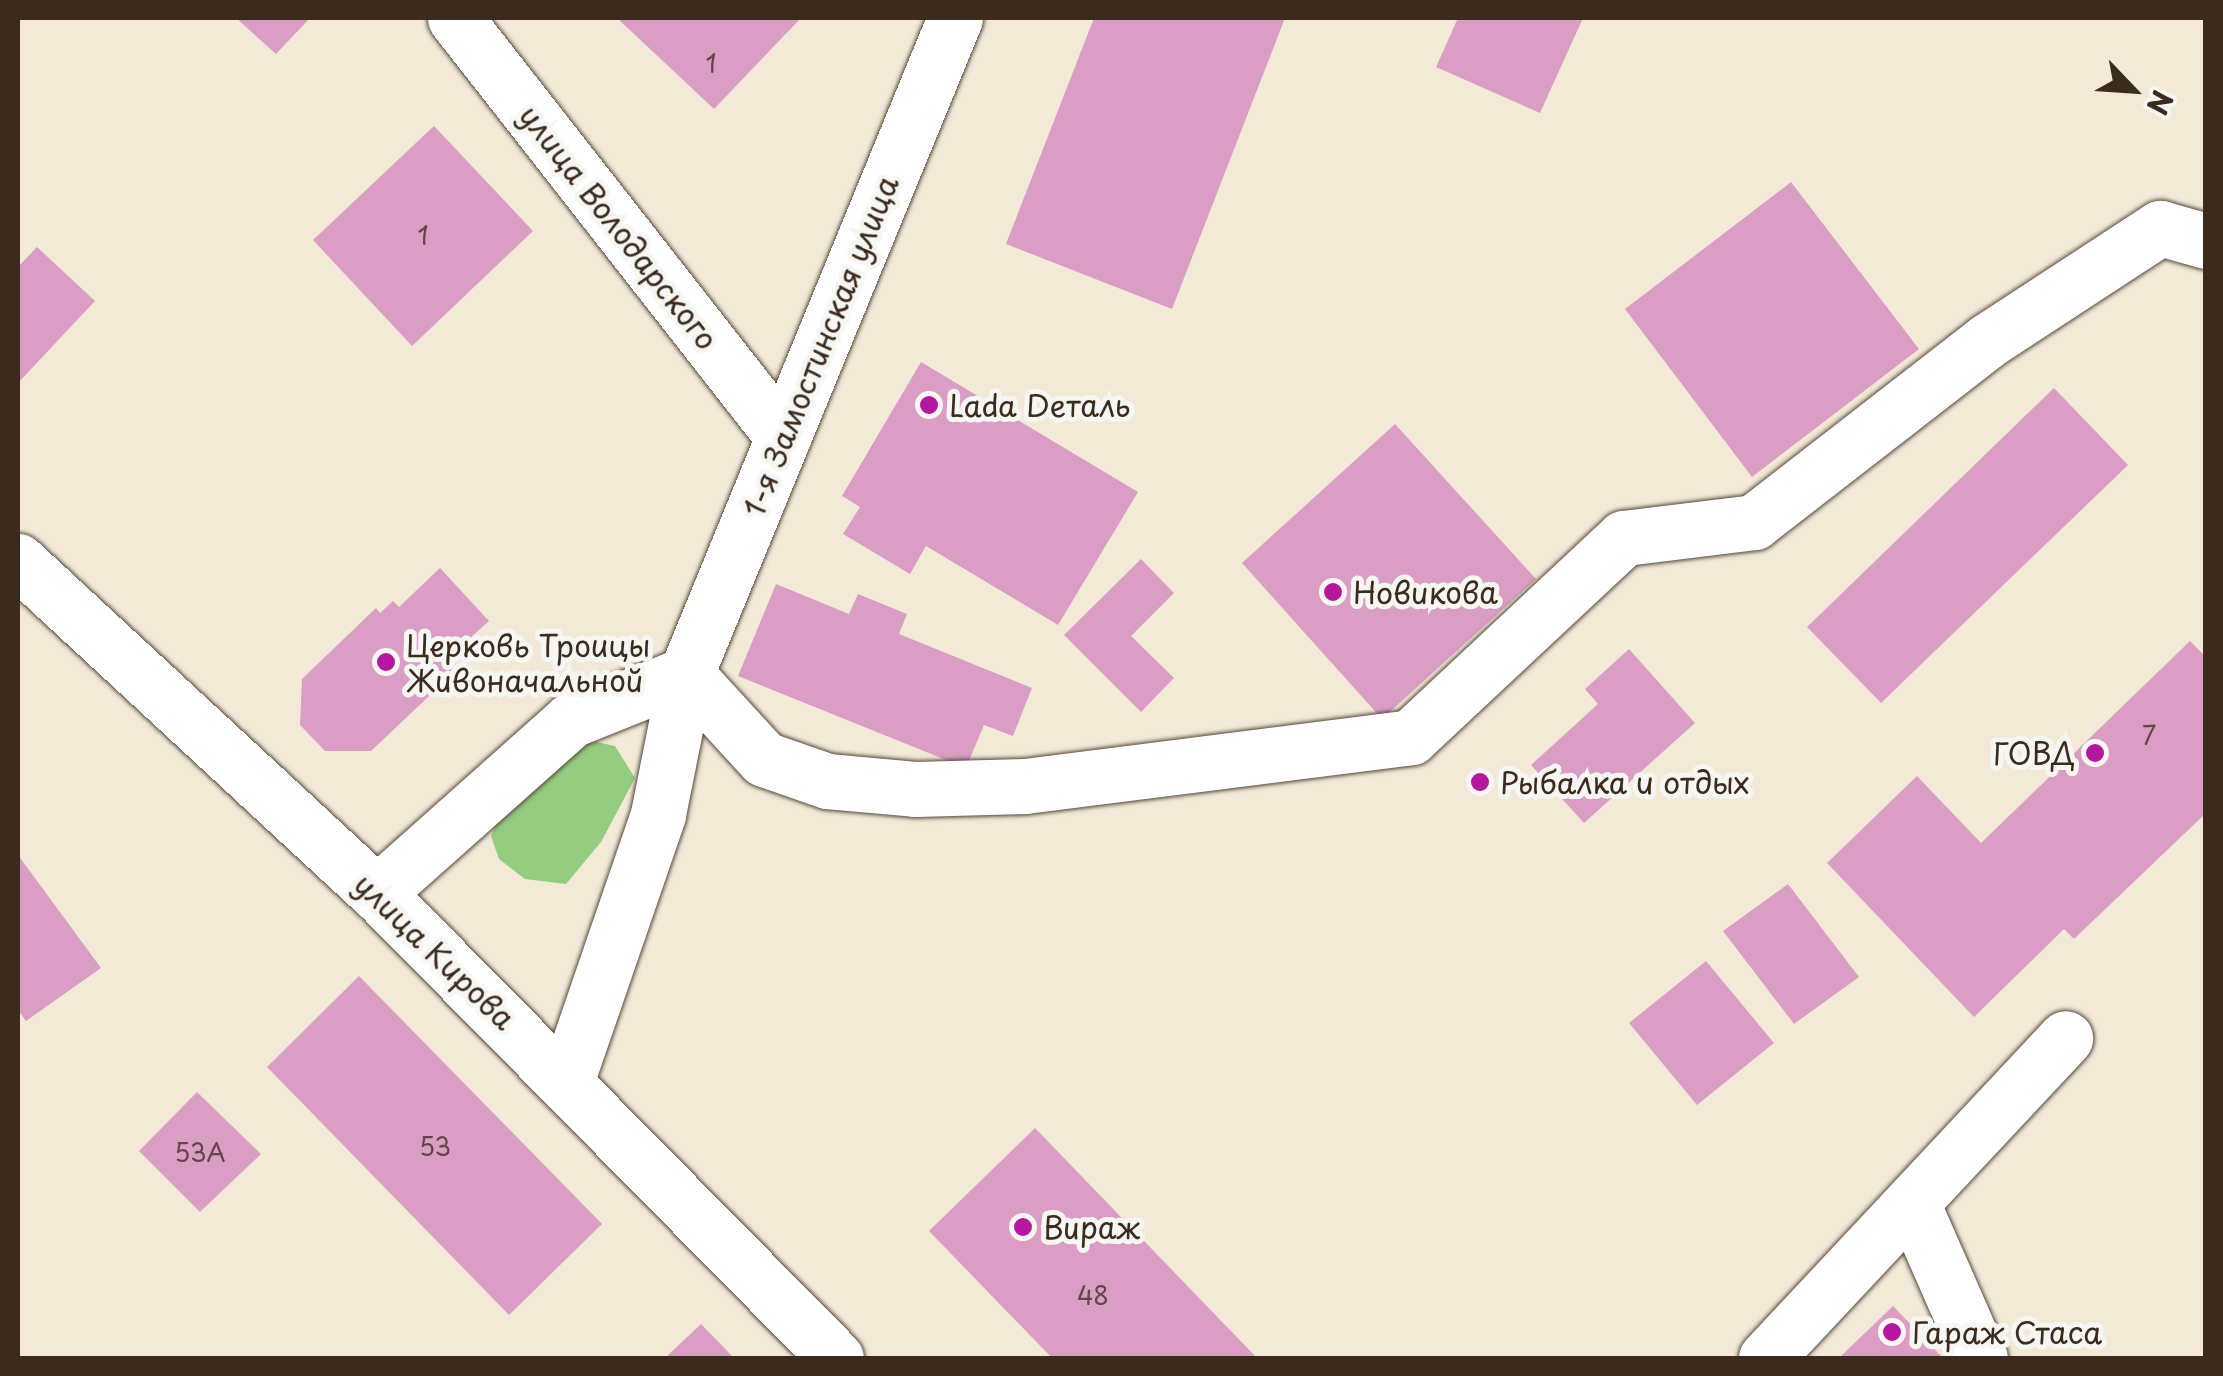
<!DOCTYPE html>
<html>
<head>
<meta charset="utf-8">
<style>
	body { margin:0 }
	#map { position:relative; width:2223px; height:1376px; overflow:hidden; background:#f2ead7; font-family:"Playpen Sans",sans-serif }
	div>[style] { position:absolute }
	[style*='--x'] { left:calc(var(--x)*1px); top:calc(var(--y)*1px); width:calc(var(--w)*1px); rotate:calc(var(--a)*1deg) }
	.green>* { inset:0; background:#94cc80 }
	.building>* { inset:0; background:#da9ec4 }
	.roads { filter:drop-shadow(0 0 2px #56473a) drop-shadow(0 0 2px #56473a) }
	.minor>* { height:55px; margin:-27.5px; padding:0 27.5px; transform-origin:27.5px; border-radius:27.5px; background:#fff }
	.major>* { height:55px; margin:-27.5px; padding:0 27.5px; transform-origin:27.5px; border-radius:27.5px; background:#fff }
	.dots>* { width:28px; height:28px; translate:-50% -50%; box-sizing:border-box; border:5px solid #f6f6f2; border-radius:50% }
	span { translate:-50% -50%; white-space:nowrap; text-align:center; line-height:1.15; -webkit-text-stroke:10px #f6f6f2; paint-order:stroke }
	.number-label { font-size:25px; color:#634748 }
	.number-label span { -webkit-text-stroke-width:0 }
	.street-label { font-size:30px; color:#3b2a1e }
	.poi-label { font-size:30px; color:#3b2a1e }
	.left { translate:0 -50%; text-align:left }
	.right { translate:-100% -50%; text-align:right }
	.frame { position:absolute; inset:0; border:20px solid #3b2a1e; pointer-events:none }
	.north { position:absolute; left:2083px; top:40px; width:100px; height:100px; -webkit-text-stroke:8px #f6f6f2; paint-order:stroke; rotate:115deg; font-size:28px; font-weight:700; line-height:40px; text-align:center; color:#3b2a1e }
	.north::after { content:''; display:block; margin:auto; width:35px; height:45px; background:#3b2a1e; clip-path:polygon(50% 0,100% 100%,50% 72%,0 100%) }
</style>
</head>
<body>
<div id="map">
	<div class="green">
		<i style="clip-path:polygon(583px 739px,615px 746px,635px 778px,601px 842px,566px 884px,525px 879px,499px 859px,491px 836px,508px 798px)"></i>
	</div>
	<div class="building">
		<i style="clip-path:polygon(236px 18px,310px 18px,276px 54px)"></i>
		<i style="clip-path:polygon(617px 18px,801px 18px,714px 109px)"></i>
		<i style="clip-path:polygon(1094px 18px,1285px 18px,1172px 309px,1006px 244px)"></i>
		<i style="clip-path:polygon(1458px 18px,1583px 18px,1540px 113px,1436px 67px)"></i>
		<i style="clip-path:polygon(434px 126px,533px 231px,412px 346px,313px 240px)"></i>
		<i style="clip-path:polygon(1791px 182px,1919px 349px,1752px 477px,1625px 309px)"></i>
		<i style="clip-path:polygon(37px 247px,95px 301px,18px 383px,18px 267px)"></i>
		<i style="clip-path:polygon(921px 362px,1138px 492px,1058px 625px,926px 546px,910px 574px,843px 534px,860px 507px,842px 496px)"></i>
		<i style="clip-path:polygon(2054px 388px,2128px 465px,1881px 703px,1807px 627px)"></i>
		<i style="clip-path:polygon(1395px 424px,1536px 579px,1382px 719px,1242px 563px)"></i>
		<i style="clip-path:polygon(1141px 559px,1174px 593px,1131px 636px,1174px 678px,1141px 712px,1064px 635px)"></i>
		<i style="clip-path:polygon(440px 568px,489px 621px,448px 658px,454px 665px,445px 681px,371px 751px,325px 751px,300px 725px,302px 679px,376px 608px,380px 613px,393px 601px,399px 607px)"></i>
		<i style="clip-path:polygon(776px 584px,849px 614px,858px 594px,907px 614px,899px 634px,1032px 688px,1013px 736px,984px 725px,966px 768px,738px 676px)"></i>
		<i style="clip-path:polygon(2190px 641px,2206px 657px,2206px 813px,2074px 939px,2064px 929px,1974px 1017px,1827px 863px,1917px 776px,1981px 843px)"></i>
		<i style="clip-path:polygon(1629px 649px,1695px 723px,1584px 823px,1531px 765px,1598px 704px,1585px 689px)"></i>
		<i style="clip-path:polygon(18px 855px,101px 968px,26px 1021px,18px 1010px)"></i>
		<i style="clip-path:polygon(1788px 884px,1859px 977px,1794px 1024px,1723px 931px)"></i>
		<i style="clip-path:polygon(1706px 961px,1774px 1043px,1697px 1105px,1629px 1023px)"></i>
		<i style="clip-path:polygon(359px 976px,602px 1224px,509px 1315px,267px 1067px)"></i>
		<i style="clip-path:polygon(197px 1092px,261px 1154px,200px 1212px,139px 1151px)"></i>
		<i style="clip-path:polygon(1035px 1128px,1257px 1358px,1052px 1358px,929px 1231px)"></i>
		<i style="clip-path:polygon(1893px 1306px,1943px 1358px,1839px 1358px)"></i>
		<i style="clip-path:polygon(701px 1324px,734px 1358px,665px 1358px)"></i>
	</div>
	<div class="roads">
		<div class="minor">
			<i style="--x:455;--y:18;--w:532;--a:51.95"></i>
			<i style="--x:686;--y:674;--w:115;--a:47.5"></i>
			<i style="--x:764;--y:759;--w:67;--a:19.2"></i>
			<i style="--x:827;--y:781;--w:88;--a:5.2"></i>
			<i style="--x:915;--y:789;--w:110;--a:-1.6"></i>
			<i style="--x:1025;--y:786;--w:389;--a:-7.2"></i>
			<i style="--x:1411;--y:737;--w:291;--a:-43.1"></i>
			<i style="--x:1624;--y:538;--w:131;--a:-7"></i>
			<i style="--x:1754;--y:522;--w:295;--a:-37.8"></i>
			<i style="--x:1987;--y:341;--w:207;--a:-33.2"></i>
			<i style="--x:2160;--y:228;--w:48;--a:15.8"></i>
			<i style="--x:377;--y:893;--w:260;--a:-41.7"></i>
			<i style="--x:571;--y:720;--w:124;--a:-21.8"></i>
			<i style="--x:567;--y:1079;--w:280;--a:-71"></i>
			<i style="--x:658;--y:814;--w:143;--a:-78.7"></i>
			<i style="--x:686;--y:674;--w:709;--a:-67.7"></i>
			<i style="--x:1912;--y:1203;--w:169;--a:66.3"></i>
			<i style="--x:1766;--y:1358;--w:438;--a:-46.9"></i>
		</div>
		<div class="major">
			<i style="--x:18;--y:561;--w:489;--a:42.8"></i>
			<i style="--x:377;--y:893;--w:653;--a:45.37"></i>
		</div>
	</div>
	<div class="dots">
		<i style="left:929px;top:405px;background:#b5179e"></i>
		<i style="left:1333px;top:592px;background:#b5179e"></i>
		<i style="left:386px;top:662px;background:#b5179e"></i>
		<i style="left:2095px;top:753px;background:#b5179e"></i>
		<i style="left:1480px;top:782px;background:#b5179e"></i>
		<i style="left:1023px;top:1227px;background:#b5179e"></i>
		<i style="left:1892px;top:1332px;background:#b5179e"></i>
	</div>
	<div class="number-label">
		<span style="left:711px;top:63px">1</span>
		<span style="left:423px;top:235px">1</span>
		<span style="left:2149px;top:735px">7</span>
		<span style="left:435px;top:1146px">53</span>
		<span style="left:200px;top:1152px">53А</span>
		<span style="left:1093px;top:1295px">48</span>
	</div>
	<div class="street-label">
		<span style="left:619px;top:227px;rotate:52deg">улица Володарского</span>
		<span style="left:820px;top:346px;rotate:-68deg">1-я Замостинская улица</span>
		<span style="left:435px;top:951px;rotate:44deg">улица Кирова</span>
	</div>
	<div class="poi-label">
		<span class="left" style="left:949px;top:405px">Lada Dеталь</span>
		<span class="left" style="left:1353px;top:592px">Новикова</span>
		<span class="left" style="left:406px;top:662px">Церковь Троицы<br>Живоначальной</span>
		<span class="right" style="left:2075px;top:753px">ГОВД</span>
		<span class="left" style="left:1500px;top:782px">Рыбалка и отдых</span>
		<span class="left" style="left:1043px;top:1227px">Вираж</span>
		<span class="left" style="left:1912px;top:1332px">Гараж Стаса</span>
	</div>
	<div class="frame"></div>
	<div class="north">N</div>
</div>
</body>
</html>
